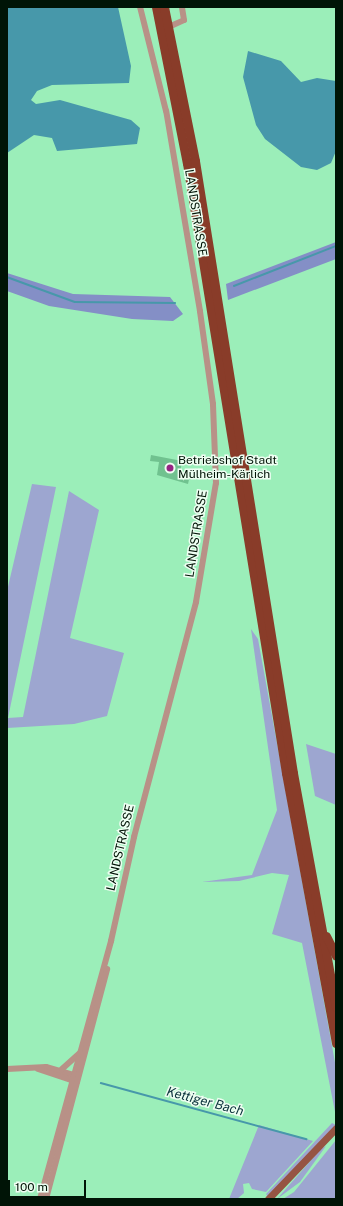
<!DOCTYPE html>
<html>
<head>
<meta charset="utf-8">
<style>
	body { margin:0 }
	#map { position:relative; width:343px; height:1206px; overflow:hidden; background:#9beeb9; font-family:"Public Sans",sans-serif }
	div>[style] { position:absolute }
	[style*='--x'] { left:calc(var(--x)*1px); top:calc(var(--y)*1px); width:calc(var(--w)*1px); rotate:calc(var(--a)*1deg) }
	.green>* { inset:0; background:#9da6d0 }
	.forest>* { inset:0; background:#848fc6 }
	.water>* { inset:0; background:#4798aa }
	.stream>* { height:1.5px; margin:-0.75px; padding:0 0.75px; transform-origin:0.75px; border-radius:0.75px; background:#4798aa }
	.building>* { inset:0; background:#70c28f }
	.minor>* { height:6px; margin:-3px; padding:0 3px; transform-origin:3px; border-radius:3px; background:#b89187 }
	.major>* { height:7px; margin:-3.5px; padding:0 3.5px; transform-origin:3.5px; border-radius:3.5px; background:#965443 }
	.highway>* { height:9px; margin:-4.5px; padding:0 4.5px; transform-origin:4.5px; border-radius:4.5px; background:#893c29 }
	.dots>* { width:11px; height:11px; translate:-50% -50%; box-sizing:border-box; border:2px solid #eefef2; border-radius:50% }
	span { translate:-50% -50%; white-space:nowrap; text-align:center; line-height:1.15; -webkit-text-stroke:3px #eefef2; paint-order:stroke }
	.street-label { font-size:12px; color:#001406 }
	.poi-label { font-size:12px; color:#001406 }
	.left { translate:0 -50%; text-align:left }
	.water-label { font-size:13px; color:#0b333c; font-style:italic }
	.frame { position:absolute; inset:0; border:8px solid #001406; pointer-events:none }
	.scale { position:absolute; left:8px; top:1180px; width:78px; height:18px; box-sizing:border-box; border:2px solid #001406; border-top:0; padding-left:5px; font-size:12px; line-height:14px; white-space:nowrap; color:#001406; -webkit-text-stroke:3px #eefef2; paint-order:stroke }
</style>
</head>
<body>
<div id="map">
	<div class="green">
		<i style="clip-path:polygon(32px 484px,56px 487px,8px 718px,23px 717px,69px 491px,99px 510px,70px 638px,124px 653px,107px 716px,74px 724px,7px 728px,7px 591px)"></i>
		<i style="clip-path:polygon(251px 629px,258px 639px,336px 1068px,336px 1117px,302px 943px,272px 934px,289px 875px,272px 873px,239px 881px,202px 882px,252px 875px,277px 810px)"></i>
		<i style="clip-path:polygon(306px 744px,336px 754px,336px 805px,315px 796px)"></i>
		<i style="clip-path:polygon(332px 1123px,336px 1125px,268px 1197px,266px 1194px)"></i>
		<i style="clip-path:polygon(259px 1125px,313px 1141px,266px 1192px,252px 1189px,249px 1183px,243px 1184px,244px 1193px,237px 1199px,229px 1199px)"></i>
		<i style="clip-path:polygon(336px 1140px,336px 1199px,283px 1199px,294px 1192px)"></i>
		<i style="clip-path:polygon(326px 1146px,300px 1182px,277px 1199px,321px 1149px)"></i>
	</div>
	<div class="forest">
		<i style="clip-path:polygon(336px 242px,336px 259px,228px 300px,226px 284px)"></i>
		<i style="clip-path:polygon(7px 273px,73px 294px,170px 297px,183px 314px,173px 321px,132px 319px,49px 306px,7px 291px)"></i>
	</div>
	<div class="water">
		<i style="clip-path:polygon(7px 7px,118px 7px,131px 66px,129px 83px,52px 85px,37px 91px,31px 100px,36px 104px,60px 100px,131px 120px,140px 128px,137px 144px,57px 151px,52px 138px,34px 135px,7px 153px)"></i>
		<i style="clip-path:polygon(248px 51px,281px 61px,301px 82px,317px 78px,336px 81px,336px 151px,331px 163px,317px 170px,301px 167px,265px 139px,256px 125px,243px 77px)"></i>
	</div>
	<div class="stream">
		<i style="--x:7;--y:277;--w:72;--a:20.2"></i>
		<i style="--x:75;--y:302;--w:100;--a:0.6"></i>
		<i style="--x:234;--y:286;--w:110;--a:-21.4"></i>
		<i style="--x:101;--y:1083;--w:213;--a:15.3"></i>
	</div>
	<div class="building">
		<i style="clip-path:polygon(151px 455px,182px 461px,180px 473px,190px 475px,188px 484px,157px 475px,159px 462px,150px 461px)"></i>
	</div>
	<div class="minor">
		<i style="--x:173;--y:25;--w:12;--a:-24"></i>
		<i style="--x:184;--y:20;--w:13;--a:-99"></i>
		<i style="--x:7;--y:1069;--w:39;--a:-3"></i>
		<i style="--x:46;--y:1067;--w:33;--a:16"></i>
		<i style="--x:38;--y:1069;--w:41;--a:18.4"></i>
		<i style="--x:62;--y:1069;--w:24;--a:-42"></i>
		<i style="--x:40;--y:1199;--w:268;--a:-74.6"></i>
		<i style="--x:111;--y:941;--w:107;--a:-77.5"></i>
		<i style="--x:134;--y:837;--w:243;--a:-75.2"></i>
		<i style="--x:196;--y:602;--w:121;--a:-80.5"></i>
		<i style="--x:216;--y:483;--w:79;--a:-92.2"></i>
		<i style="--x:213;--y:404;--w:94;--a:-98"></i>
		<i style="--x:200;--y:311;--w:203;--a:-99.6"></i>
		<i style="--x:166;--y:111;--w:107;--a:-104"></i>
		<i style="--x:46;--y:1199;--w:238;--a:-75.1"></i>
	</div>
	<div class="major">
		<i style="--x:268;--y:1199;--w:98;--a:-46.2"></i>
	</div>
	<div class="highway">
		<i style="--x:156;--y:7;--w:159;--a:78.8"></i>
		<i style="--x:187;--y:163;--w:618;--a:80.78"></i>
		<i style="--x:286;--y:773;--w:275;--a:79.5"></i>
		<i style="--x:164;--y:7;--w:157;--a:78.6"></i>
		<i style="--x:195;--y:161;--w:620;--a:80.9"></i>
		<i style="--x:293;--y:773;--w:238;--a:79.6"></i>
		<i style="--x:326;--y:936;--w:22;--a:63"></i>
	</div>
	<div class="dots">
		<i style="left:170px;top:468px;background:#962584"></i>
	</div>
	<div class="street-label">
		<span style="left:195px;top:213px;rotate:81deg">LANDSTRASSE</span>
		<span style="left:197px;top:534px;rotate:-81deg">LANDSTRASSE</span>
		<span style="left:121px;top:848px;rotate:-77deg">LANDSTRASSE</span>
	</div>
	<div class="poi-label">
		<span class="left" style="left:178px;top:468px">Betriebshof Stadt<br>Mülheim-Kärlich</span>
	</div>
	<div class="water-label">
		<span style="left:205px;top:1102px;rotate:15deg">Kettiger Bach</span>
	</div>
	<div class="frame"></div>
	<div class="scale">100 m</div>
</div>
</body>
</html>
